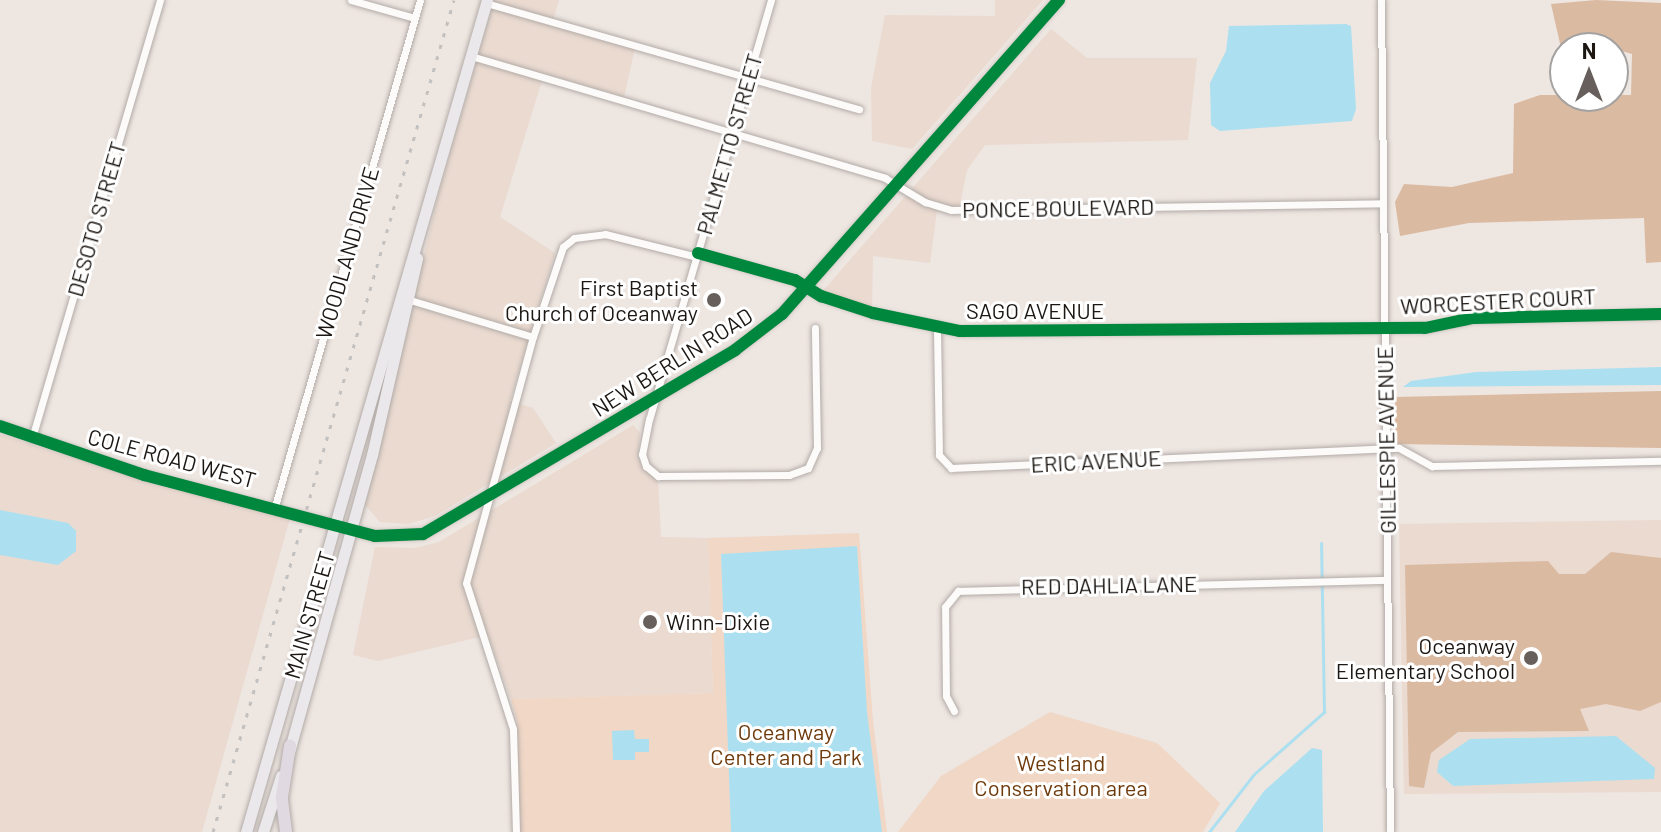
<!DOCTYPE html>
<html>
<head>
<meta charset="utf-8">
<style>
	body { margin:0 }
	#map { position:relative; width:1661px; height:832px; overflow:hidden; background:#eee6e1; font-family:Barlow,sans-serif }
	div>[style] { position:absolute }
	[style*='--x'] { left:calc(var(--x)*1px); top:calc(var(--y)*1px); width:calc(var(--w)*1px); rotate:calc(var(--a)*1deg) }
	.built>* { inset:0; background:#eadad0 }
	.green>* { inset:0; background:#f0d7c6 }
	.forest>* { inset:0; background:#dbbaa2 }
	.water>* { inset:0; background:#ace0f0 }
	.stream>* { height:3px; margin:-1.5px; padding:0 1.5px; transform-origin:1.5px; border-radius:1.5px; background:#ace0f0 }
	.roads { filter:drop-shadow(0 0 2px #b2aba7) drop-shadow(0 0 2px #b2aba7) }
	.minor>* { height:7px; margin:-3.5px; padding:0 3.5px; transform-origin:3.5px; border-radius:3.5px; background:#fcfbfa }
	.tertiary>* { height:8px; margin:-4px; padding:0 4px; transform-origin:4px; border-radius:4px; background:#fcfbfa }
	.primary>* { height:11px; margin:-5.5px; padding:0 5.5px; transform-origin:5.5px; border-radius:5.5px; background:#ebe8eb }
	.motorway>* { height:12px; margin:-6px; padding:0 6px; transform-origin:6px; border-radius:6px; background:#e0d9e2 }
	.rail>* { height:3px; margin-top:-1.5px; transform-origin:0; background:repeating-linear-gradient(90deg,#c3c1bf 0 4px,transparent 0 12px) }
	.cycleway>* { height:12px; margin:-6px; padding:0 6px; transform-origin:6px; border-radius:6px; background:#00873e }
	.dots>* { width:22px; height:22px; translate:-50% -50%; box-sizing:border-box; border:4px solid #fff; border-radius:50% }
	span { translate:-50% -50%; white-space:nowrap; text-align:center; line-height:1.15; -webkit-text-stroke:6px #fff; paint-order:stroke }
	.street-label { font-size:22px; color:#1c1713 }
	.poi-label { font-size:22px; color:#1c1713 }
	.right { translate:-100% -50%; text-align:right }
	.left { translate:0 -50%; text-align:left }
	.park-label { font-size:22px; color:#6f3b0c }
	.north { position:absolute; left:1549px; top:32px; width:80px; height:80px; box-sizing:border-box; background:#fff; border:2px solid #a4a2a1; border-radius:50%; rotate:0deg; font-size:22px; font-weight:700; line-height:32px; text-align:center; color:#1c1713 }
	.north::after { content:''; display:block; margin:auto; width:28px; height:36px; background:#665f5b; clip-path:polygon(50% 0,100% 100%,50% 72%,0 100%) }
</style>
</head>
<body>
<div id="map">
	<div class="built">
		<i style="clip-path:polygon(494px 0,559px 0,552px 24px,635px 48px,624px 97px,544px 74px,500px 217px,555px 253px,510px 401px,533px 408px,556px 443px,435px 516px,408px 524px,380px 522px,365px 505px,437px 200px)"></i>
		<i style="clip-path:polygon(995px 0,1043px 0,912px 149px,872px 141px,871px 88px,885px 15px,995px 16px)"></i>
		<i style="clip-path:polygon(1051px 29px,1087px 58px,1197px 58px,1188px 140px,985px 145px,967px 170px,958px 214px,937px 210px,930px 263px,873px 256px,872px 308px,822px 292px)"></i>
		<i style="clip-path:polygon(633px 425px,640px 433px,638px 456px,644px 469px,658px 481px,661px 537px,708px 538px,713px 693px,511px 699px,488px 635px,378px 661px,353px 655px,375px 547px,415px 548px,439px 542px)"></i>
		<i style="clip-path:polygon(0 434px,164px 487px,290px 518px,202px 832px,0 832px)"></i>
		<i style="clip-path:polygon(1661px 520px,1661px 792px,1404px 794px,1399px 524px)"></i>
	</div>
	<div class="green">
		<i style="clip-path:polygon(859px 533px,873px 721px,887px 832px,520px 832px,517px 721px,511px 699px,713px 693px,708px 538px)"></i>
		<i style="clip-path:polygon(1050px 712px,1157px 743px,1220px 803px,1203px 832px,898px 832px,941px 776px)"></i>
	</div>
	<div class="forest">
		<i style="clip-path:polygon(1596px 0,1661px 3px,1661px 262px,1646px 263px,1644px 218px,1469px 223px,1400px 236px,1395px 202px,1404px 184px,1452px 187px,1513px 173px,1514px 104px,1540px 95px,1631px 95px,1632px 54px,1597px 44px,1561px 48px,1551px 4px)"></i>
		<i style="clip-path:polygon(1661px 391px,1661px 448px,1395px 444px,1395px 397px)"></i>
		<i style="clip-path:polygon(1611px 552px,1661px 558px,1661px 702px,1640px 711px,1606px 704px,1580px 709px,1589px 731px,1458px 732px,1431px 753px,1424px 788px,1409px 786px,1405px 565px,1548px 561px,1559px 574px,1585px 574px)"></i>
	</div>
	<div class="water">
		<i style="clip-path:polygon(1346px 24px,1351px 26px,1356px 109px,1352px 121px,1220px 131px,1211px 125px,1210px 83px,1226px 51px,1229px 26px)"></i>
		<i style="clip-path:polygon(1661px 367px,1661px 385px,1403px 387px,1411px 381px,1476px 372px)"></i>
		<i style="clip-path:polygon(0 510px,68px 523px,76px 531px,76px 551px,58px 565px,0 555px)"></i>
		<i style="clip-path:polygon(857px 546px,867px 712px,882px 832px,731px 832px,721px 554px)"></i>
		<i style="clip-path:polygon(634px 730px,635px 739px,649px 739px,649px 752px,635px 752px,635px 760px,613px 760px,612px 731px)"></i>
		<i style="clip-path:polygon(1616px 736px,1655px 768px,1654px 779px,1453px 786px,1437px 772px,1439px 760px,1470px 739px)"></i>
		<i style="clip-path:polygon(1312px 748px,1322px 750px,1323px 832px,1235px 832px,1264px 791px)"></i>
	</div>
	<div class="stream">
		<i style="--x:1209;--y:832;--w:73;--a:-52.2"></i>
		<i style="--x:1254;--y:774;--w:94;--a:-41.5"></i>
		<i style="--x:1324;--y:712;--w:169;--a:-91"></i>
	</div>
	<div class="roads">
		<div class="minor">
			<i style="--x:351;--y:0;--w:66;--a:15.7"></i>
			<i style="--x:771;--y:0;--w:436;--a:106.2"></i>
			<i style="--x:649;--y:419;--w:36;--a:101"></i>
			<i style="--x:642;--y:454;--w:13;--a:72"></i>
			<i style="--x:646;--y:466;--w:16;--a:40"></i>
			<i style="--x:658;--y:476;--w:131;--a:-0.4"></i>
			<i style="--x:789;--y:475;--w:20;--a:-20"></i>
			<i style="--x:808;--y:468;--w:22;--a:-66"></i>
			<i style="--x:817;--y:448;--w:120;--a:-91"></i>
			<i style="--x:1381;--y:0;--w:832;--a:89.38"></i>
			<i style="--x:486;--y:3;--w:388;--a:15.9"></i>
			<i style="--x:471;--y:56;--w:432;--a:16.4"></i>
			<i style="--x:885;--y:178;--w:47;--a:31"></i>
			<i style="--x:925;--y:202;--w:27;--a:17"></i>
			<i style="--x:951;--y:210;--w:432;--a:-0.9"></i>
			<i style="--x:698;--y:253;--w:101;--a:15.6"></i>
			<i style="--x:795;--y:280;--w:31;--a:32"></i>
			<i style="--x:821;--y:296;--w:55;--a:18.1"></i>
			<i style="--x:873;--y:313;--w:89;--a:11.7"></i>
			<i style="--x:960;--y:331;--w:465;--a:-0.4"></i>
			<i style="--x:1425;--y:328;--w:49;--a:-11.8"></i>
			<i style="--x:1473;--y:318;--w:188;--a:-1.2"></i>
			<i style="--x:410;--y:300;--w:128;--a:16.7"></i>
			<i style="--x:937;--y:329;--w:126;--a:89.1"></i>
			<i style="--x:939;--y:455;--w:18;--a:47"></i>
			<i style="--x:951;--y:468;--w:448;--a:-2.6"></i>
			<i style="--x:1399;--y:448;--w:38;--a:29"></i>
			<i style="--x:1432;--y:466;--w:229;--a:-1.3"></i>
			<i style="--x:32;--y:438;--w:456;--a:-73.7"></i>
			<i style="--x:275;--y:506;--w:526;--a:-74.01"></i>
			<i style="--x:954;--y:711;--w:17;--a:-118"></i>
			<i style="--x:946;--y:696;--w:89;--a:-90.6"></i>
			<i style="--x:945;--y:607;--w:21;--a:-51"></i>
			<i style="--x:958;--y:591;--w:428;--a:-1.5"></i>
			<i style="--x:516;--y:832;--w:103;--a:-91.7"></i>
			<i style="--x:513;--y:729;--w:153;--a:-107.8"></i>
			<i style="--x:466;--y:583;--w:255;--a:-74.8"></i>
			<i style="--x:533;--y:337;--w:95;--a:-71.6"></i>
			<i style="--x:563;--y:247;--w:14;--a:-39"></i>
			<i style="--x:574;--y:238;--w:31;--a:-7"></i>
			<i style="--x:605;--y:234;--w:95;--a:14"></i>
		</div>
		<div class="tertiary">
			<i style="--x:0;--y:426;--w:152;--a:18.8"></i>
			<i style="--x:144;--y:475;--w:239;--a:14.8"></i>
			<i style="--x:375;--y:536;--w:48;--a:-2.4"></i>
			<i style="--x:423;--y:534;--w:362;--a:-30.5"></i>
			<i style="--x:735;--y:350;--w:59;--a:-37.5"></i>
			<i style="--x:782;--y:314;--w:419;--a:-48.6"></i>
		</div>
		<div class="primary">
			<i style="--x:289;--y:752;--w:308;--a:-74.4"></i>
			<i style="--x:372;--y:455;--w:202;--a:-77.1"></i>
			<i style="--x:246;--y:832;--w:866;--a:-73.85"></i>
			<i style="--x:263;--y:832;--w:59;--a:-72.2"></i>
		</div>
		<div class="motorway">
			<i style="--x:286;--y:832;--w:35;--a:-97"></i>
			<i style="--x:282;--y:797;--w:52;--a:-81.1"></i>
		</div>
	</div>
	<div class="rail">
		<i style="--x:213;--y:832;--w:866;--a:-73.85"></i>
	</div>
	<div class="cycleway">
		<i style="--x:698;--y:253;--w:101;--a:15.6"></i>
		<i style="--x:795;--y:280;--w:31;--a:32"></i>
		<i style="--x:821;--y:296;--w:55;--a:18.1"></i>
		<i style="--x:873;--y:313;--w:89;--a:11.7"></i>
		<i style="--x:960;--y:331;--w:465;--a:-0.4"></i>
		<i style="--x:1425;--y:328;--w:49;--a:-11.8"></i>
		<i style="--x:1473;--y:318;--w:188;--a:-1.2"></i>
		<i style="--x:0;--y:426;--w:152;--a:18.8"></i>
		<i style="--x:144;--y:475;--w:239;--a:14.8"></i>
		<i style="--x:375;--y:536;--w:48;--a:-2.4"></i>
		<i style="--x:423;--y:534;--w:362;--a:-30.5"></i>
		<i style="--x:735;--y:350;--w:59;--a:-37.5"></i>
		<i style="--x:782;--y:314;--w:419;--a:-48.6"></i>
	</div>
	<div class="dots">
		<i style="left:714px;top:300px;background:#665f5b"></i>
		<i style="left:650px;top:622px;background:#665f5b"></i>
		<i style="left:1531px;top:658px;background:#665f5b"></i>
	</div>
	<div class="street-label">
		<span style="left:729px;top:144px;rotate:-74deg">PALMETTO STREET</span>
		<span style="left:1058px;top:208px;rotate:-1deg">PONCE BOULEVARD</span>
		<span style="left:96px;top:219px;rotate:-74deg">DESOTO STREET</span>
		<span style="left:347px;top:253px;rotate:-74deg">WOODLAND DRIVE</span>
		<span style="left:1498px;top:301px;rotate:-3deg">WORCESTER COURT</span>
		<span style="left:1035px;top:311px">SAGO AVENUE</span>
		<span style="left:672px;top:362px;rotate:-32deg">NEW BERLIN ROAD</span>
		<span style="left:1386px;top:440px;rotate:-91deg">GILLESPIE AVENUE</span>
		<span style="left:172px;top:458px;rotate:15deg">COLE ROAD WEST</span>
		<span style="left:1096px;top:461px;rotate:-3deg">ERIC AVENUE</span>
		<span style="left:1109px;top:585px;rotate:-1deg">RED DAHLIA LANE</span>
		<span style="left:309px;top:615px;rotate:-74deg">MAIN STREET</span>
	</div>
	<div class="poi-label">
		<span class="right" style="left:698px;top:300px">First Baptist<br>Church of Oceanway</span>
		<span class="left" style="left:666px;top:622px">Winn-Dixie</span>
		<span class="right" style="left:1515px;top:658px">Oceanway<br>Elementary School</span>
	</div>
	<div class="park-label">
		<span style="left:786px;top:744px">Oceanway<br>Center and Park</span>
		<span style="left:1061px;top:775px">Westland<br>Conservation area</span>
	</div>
	<div class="north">N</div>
</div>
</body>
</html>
